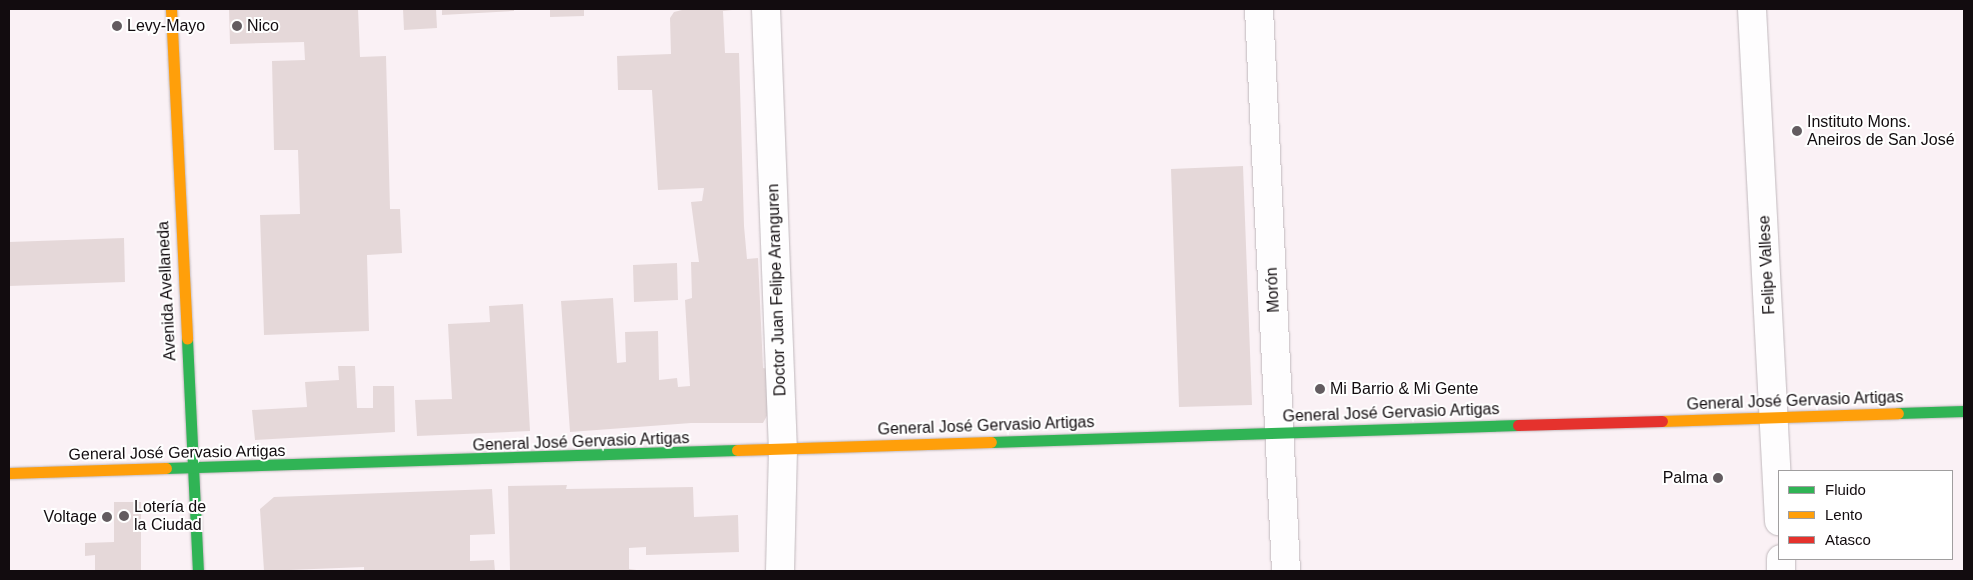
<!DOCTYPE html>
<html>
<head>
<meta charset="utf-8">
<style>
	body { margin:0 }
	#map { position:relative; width:1973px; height:580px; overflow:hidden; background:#faf1f5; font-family:Arial,sans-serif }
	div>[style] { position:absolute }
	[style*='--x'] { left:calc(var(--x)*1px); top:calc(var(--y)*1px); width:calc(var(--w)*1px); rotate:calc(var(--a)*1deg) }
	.building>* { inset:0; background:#e5d8d9 }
	.roads { filter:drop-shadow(0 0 1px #c1b9bd) drop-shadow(0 0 1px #c1b9bd) }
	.street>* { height:28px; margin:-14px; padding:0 14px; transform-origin:14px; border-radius:14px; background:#fefdfe }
	.fast>* { height:11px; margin:-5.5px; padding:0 5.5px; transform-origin:5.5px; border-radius:5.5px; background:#30b455 }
	.slow>* { height:11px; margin:-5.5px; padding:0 5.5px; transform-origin:5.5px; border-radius:5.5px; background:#ff9f0a }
	.jam>* { height:11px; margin:-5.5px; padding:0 5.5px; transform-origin:5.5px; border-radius:5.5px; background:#e5322d }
	.dots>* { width:14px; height:14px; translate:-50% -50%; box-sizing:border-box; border:2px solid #fff; border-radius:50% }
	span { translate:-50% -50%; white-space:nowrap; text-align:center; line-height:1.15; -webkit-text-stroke:4px #fff; paint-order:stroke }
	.poi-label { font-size:16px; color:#120c0f }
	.left { translate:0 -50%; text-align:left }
	.right { translate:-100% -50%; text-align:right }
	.street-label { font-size:16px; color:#120c0f }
	.frame { position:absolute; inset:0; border:10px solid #120c0f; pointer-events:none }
	.legend { position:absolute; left:1778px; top:470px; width:175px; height:90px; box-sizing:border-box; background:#fff; border:1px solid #a09e9f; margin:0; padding:6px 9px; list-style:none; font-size:15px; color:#120c0f }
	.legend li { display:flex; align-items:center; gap:10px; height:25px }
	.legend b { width:25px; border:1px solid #a09e9f }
</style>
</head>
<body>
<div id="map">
	<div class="building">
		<i style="clip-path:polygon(229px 9px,358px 9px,360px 57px,386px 56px,390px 209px,400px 209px,402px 253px,367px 255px,369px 331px,264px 335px,260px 215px,300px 214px,298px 150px,274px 150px,272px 61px,305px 60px,304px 42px,230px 44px)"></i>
		<i style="clip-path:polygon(403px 9px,436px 9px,437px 28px,404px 30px)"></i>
		<i style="clip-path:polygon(442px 9px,514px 9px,514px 11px,442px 15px)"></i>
		<i style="clip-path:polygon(550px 9px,584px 9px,584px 16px,550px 17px)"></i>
		<i style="clip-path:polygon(686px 9px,741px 9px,723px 11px,725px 53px,739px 53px,744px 226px,747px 259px,758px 258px,763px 368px,769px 369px,769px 412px,763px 423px,691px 423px,570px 432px,561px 301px,613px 298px,617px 363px,626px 362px,625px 332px,658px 331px,659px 380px,677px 378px,678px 387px,690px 386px,685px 300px,692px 298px,691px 262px,699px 262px,691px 202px,702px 201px,704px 188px,658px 190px,652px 90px,618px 90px,617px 56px,671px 54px,670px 18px,674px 12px)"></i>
		<i style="clip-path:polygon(1243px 166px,1252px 405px,1179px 407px,1171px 169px)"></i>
		<i style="clip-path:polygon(124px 238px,125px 282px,9px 286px,9px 242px)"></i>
		<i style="clip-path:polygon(677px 263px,678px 300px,634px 302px,633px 265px)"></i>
		<i style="clip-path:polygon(523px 304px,530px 431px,417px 436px,415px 400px,452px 399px,448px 324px,490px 322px,489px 306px)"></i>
		<i style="clip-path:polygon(338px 366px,355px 366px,357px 408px,373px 408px,373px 386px,394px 386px,395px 432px,255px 440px,252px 410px,307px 407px,305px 382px,339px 380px)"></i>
		<i style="clip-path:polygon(567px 485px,566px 489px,693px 487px,694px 517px,738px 515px,739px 552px,646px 555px,646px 547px,629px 548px,629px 569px,644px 571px,510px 571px,508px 486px)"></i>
		<i style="clip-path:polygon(492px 489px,495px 534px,470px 535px,470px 561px,494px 560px,495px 571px,364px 571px,364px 567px,264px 571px,260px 509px,274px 497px)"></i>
		<i style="clip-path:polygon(114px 502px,141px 502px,141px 571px,95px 571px,95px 555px,85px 556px,85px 543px,114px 542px)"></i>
	</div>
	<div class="roads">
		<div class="street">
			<i style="--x:766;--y:9;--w:440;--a:87.8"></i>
			<i style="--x:783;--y:449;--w:122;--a:91.4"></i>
			<i style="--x:1259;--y:9;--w:563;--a:87.25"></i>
			<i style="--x:1752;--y:9;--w:513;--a:86.98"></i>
			<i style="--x:1781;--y:559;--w:12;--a:90"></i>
		</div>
		<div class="fast">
			<i style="--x:187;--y:339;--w:232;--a:87.3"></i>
			<i style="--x:1898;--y:413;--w:66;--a:-1.7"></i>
			<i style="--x:991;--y:442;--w:527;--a:-1.85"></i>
			<i style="--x:166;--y:468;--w:571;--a:-1.81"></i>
		</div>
		<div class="slow">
			<i style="--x:171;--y:9;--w:330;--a:87.2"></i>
			<i style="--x:1662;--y:421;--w:236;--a:-1.9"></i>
			<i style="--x:737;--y:450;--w:254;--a:-1.8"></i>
			<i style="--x:9;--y:473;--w:157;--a:-1.8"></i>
		</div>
		<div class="jam">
			<i style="--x:1518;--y:425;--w:144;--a:-1.6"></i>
		</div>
	</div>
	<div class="dots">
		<i style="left:117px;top:26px;background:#635c60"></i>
		<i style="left:237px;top:26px;background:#635c60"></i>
		<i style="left:1797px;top:131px;background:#635c60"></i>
		<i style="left:1320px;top:389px;background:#635c60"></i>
		<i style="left:1718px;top:478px;background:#635c60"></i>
		<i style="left:124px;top:516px;background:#635c60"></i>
		<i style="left:107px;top:517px;background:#635c60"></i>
	</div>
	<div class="poi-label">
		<span class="left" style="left:127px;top:26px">Levy-Mayo</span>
		<span class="left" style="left:247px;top:26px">Nico</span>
		<span class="left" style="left:1807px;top:131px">Instituto Mons.<br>Aneiros de San José</span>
		<span class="left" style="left:1330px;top:389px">Mi Barrio &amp; Mi Gente</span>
		<span class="right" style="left:1708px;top:478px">Palma</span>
		<span class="left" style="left:134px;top:516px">Lotería de<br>la Ciudad</span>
		<span class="right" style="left:97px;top:517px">Voltage</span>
	</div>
	<div class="street-label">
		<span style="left:1767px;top:265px;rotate:-93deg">Felipe Vallese</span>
		<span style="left:777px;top:290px;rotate:-92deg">Doctor Juan Felipe Aranguren</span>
		<span style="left:1273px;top:290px;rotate:-93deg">Morón</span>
		<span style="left:167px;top:291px;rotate:-93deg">Avenida Avellaneda</span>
		<span style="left:1795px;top:401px;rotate:-2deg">General José Gervasio Artigas</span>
		<span style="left:1391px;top:413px;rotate:-2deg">General José Gervasio Artigas</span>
		<span style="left:986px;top:426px;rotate:-2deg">General José Gervasio Artigas</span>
		<span style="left:581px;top:442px;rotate:-2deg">General José Gervasio Artigas</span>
		<span style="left:177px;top:453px;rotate:-1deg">General José Gervasio Artigas</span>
	</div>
	<div class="frame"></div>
	<ul class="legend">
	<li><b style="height:6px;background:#30b455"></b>Fluido</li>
	<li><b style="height:6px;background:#ff9f0a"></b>Lento</li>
	<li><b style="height:6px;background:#e5322d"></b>Atasco</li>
	</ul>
</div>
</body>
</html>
